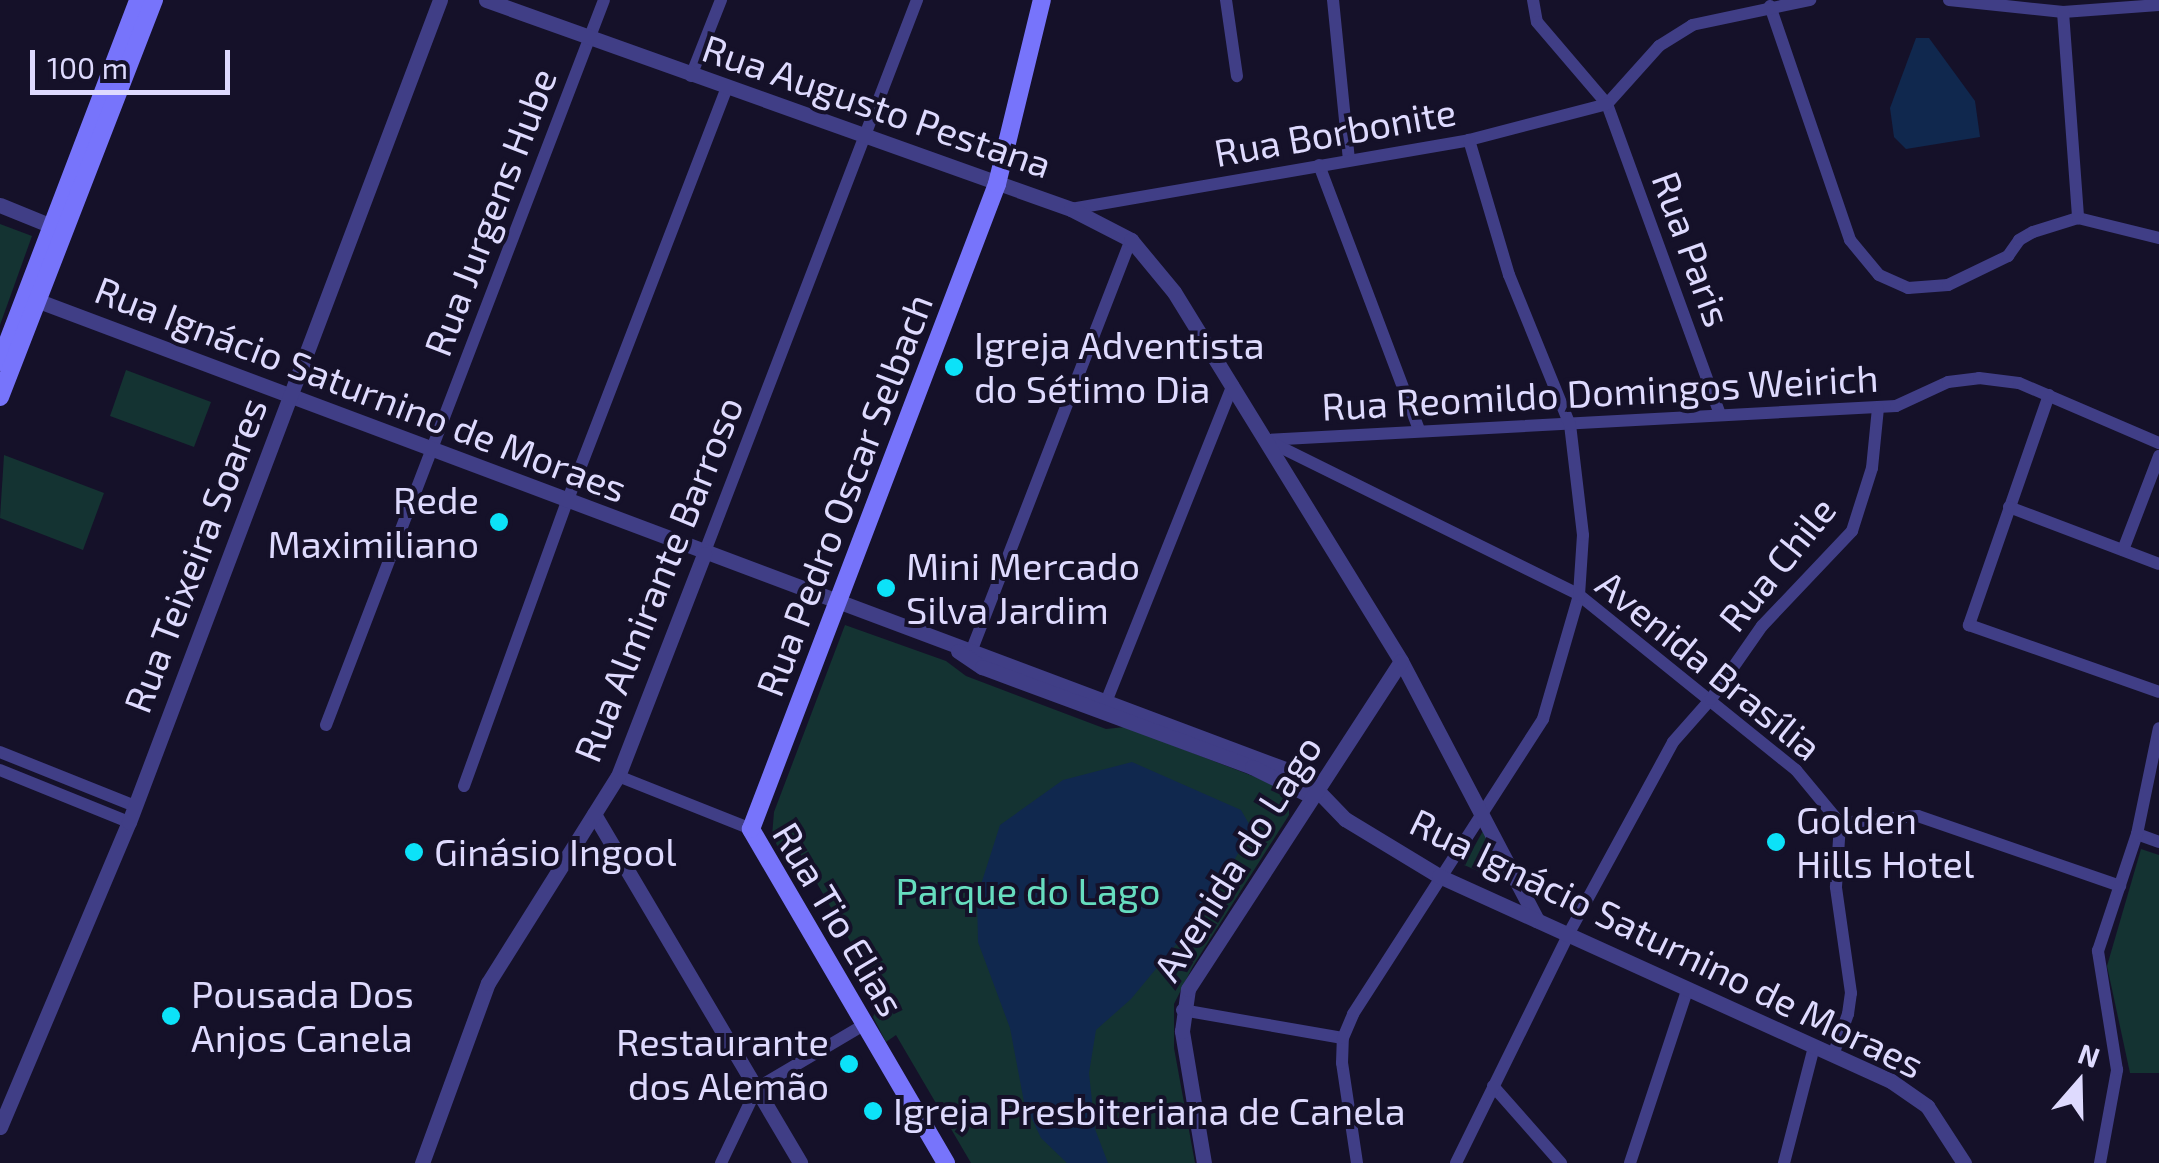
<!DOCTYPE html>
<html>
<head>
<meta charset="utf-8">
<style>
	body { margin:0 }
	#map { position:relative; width:2159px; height:1163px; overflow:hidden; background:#151129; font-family:"Exo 2",sans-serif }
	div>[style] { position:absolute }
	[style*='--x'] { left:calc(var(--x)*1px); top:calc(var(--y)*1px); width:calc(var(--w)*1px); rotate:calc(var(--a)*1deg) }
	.green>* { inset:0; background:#143332 }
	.water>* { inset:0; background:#10284e }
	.minor>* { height:12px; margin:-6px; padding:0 6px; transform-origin:6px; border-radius:6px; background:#403e86 }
	.tertiary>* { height:15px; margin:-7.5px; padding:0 7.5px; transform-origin:7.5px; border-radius:7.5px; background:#403e86 }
	.secondary>* { height:18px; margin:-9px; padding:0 9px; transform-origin:9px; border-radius:9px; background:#7774fb }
	.dots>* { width:28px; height:28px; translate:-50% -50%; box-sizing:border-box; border:5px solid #151129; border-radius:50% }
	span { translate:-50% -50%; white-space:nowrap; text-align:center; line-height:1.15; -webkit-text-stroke:8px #151129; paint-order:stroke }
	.street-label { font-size:38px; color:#dedafe }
	.poi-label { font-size:38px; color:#dedafe }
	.left { translate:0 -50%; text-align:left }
	.right { translate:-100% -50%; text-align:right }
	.park-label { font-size:38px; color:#66ddbf }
	.north { position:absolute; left:2029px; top:1033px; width:100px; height:100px; -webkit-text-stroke:8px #151129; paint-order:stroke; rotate:20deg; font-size:28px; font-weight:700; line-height:40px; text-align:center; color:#dedafe }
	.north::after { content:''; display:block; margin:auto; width:35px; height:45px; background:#dedafe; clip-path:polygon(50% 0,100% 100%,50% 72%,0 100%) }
	.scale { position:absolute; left:30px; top:50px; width:200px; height:45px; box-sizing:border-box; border:5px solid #dedafe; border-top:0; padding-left:12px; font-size:30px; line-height:35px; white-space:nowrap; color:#dedafe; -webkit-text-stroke:8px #151129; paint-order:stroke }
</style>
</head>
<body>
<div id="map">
	<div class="green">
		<i style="clip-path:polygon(0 224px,32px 236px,0 325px)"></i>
		<i style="clip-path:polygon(126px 370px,211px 402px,194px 447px,110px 416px)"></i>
		<i style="clip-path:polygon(4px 455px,104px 493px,83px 550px,0 518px)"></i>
		<i style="clip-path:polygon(845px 625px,946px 661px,966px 676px,1106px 729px,1125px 727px,1271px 783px,1289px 799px,1289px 815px,1193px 966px,1174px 1004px,1174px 1048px,1195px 1163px,971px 1163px,896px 1035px,886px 1042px,873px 1017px,882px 997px,794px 843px,785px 860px,772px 836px,774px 812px)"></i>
		<i style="clip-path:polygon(1484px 829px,1520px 889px,1464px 865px)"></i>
		<i style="clip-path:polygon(2141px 849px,2159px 855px,2159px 1073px,2130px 1073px,2107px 966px)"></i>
	</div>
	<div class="water">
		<i style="clip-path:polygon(1916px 38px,1929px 38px,1975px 101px,1980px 137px,1906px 149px,1894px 137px,1890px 108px)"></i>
		<i style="clip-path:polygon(1132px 762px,1241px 810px,1252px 829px,1208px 906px,1131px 999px,1096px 1030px,1089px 1073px,1095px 1129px,1108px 1163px,1067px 1163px,1041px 1138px,1024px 1102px,1010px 1028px,978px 942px,977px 897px,1000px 825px,1063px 780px)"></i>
	</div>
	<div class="minor">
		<i style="--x:1226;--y:0;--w:77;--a:81.8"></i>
		<i style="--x:1333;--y:0;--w:161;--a:84.3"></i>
		<i style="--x:1533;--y:0;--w:22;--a:80"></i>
		<i style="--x:1537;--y:22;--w:108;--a:49.5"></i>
		<i style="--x:1607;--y:104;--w:331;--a:70"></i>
		<i style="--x:1949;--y:0;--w:115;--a:6"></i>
		<i style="--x:2063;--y:12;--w:96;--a:-4.2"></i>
		<i style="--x:1770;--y:6;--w:247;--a:71.1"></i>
		<i style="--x:1850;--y:240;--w:45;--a:50.4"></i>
		<i style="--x:1879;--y:275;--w:32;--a:24"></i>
		<i style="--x:1908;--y:288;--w:40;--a:-4.3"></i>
		<i style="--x:1948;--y:285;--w:67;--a:-25.8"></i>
		<i style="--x:2008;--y:256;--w:19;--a:-55"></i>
		<i style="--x:2019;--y:240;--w:16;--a:-30"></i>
		<i style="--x:2033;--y:232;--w:47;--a:-17.3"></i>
		<i style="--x:2078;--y:218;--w:83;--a:13.9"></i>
		<i style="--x:2063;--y:12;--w:207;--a:85.8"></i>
		<i style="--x:691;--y:76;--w:82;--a:-68.5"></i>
		<i style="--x:1607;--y:104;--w:78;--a:-48.1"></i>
		<i style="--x:1659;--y:46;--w:39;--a:-32"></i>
		<i style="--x:1692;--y:25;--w:121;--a:-12"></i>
		<i style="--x:1319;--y:165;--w:282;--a:69.3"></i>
		<i style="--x:1071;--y:209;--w:404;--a:-9.8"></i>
		<i style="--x:1469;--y:140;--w:143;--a:-14.6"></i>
		<i style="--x:2049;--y:395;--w:244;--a:109.2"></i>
		<i style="--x:1969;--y:625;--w:201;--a:19.4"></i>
		<i style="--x:1266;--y:440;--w:631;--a:-3.09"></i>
		<i style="--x:1896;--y:406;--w:57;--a:-24.8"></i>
		<i style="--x:1948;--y:382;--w:31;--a:-7"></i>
		<i style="--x:1979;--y:378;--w:40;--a:7.1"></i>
		<i style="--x:2019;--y:383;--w:152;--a:23.2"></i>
		<i style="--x:1268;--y:441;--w:347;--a:26.3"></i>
		<i style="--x:1579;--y:595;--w:279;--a:38.9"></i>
		<i style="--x:1796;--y:770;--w:69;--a:50.3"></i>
		<i style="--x:2009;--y:507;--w:160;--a:20.8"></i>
		<i style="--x:2123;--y:550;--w:101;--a:-69"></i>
		<i style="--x:704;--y:554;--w:594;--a:-68.97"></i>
		<i style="--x:969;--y:657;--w:447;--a:-68.8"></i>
		<i style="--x:1104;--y:707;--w:347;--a:-68.2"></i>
		<i style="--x:326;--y:725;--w:776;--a:-69.02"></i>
		<i style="--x:0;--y:752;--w:145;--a:21.8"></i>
		<i style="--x:0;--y:770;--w:139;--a:22"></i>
		<i style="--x:618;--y:776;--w:143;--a:21.7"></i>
		<i style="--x:464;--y:786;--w:302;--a:-70.1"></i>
		<i style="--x:567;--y:502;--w:444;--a:-68.9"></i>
		<i style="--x:1840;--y:823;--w:78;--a:-5.1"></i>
		<i style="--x:1918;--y:816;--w:214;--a:19.1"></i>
		<i style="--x:2137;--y:834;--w:23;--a:20"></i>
		<i style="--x:1182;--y:1010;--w:163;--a:9.9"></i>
		<i style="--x:1833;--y:1055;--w:44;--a:-69.9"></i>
		<i style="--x:1848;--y:1014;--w:21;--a:-82"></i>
		<i style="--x:1851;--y:993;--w:107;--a:-98.1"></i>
		<i style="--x:1836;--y:887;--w:64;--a:-86.4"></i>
		<i style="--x:1493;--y:1086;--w:103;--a:48.6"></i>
		<i style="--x:721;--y:1163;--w:83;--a:-64.4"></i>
		<i style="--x:757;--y:1088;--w:128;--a:-30.6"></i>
		<i style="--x:1357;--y:1163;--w:101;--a:-98.5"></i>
		<i style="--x:1342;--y:1063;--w:25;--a:-88"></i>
		<i style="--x:1343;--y:1038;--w:26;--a:-67"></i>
		<i style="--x:1353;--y:1014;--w:351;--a:-57.2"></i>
		<i style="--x:1543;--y:719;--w:129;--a:-73.8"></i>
		<i style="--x:1579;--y:595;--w:60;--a:-86.2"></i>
		<i style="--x:1583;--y:535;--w:111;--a:-96.7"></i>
		<i style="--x:1570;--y:425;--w:162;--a:-112.1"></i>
		<i style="--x:1509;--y:275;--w:141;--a:-106.5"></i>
		<i style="--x:1456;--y:1163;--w:256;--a:-63.8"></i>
		<i style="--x:1569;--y:933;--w:217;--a:-61.4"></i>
		<i style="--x:1673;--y:742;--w:57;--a:-48.5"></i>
		<i style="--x:1711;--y:699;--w:89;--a:-55.1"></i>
		<i style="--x:1762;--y:626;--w:131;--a:-46.5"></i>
		<i style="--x:1852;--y:531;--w:66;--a:-72.4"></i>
		<i style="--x:1872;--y:468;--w:60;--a:-84.3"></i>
		<i style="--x:1630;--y:1163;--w:184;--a:-71.7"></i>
		<i style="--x:1784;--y:1163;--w:120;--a:-75.5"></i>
		<i style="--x:2100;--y:1163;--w:95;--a:-79.6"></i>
		<i style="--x:2117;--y:1070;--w:121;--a:-99.1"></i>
		<i style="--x:2098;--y:951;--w:123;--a:-71.6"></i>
		<i style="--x:2137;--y:834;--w:108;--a:-78.3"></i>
	</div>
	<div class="tertiary">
		<i style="--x:486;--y:0;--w:621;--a:19.66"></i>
		<i style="--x:1071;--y:209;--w:68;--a:27.3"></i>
		<i style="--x:1131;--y:240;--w:67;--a:50.4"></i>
		<i style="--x:1174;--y:292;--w:433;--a:58.4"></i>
		<i style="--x:1401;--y:661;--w:293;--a:62.3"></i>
		<i style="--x:0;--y:205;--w:64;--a:22.1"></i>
		<i style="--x:28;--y:297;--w:1346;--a:20.58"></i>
		<i style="--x:1288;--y:770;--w:34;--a:34"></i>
		<i style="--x:1316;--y:789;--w:42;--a:46"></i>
		<i style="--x:1345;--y:819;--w:110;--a:31.2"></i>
		<i style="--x:1439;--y:876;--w:496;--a:24.4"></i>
		<i style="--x:1891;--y:1081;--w:44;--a:34.8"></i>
		<i style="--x:1927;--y:1106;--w:68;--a:57"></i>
		<i style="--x:958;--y:651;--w:29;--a:34"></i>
		<i style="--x:982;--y:667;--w:288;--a:20.3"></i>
		<i style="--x:1252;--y:767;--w:59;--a:26.1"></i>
		<i style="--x:594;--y:814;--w:405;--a:59.4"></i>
		<i style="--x:0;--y:1127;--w:331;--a:-67.1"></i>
		<i style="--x:129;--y:822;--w:879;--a:-69.28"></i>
		<i style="--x:422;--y:1163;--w:192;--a:-69.9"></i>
		<i style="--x:488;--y:983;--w:244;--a:-57.9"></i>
		<i style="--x:618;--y:776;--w:238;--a:-68.8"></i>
		<i style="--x:1204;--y:1163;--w:134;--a:-99.5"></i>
		<i style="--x:1182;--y:1031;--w:42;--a:-81.9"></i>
		<i style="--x:1188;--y:989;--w:391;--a:-57"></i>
	</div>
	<div class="secondary">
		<i style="--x:0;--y:362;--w:387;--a:-69.1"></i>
		<i style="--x:0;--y:397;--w:426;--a:-68.8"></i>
		<i style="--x:946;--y:1163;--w:387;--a:-120.3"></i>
		<i style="--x:751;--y:829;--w:690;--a:-69.12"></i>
		<i style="--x:997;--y:184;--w:189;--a:-76.3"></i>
	</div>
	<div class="dots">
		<i style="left:954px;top:367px;background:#0ce2f8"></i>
		<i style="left:499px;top:522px;background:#0ce2f8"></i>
		<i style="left:886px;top:588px;background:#0ce2f8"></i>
		<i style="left:1776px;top:842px;background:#0ce2f8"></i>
		<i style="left:414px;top:852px;background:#0ce2f8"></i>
		<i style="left:171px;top:1016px;background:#0ce2f8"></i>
		<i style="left:849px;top:1064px;background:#0ce2f8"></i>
		<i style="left:873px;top:1111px;background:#0ce2f8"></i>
	</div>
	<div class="street-label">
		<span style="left:877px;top:106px;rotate:19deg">Rua Augusto Pestana</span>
		<span style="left:1335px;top:132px;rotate:-10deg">Rua Borbonite</span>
		<span style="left:490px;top:212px;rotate:-69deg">Rua Jurgens Hube</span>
		<span style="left:1692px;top:249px;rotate:70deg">Rua Paris</span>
		<span style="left:361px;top:389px;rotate:21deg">Rua Ignácio Saturnino de Moraes</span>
		<span style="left:1600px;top:392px;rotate:-3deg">Rua Reomildo Domingos Weirich</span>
		<span style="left:844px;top:495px;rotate:-69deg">Rua Pedro Oscar Selbach</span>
		<span style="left:195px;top:555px;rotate:-69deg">Rua Teixeira Soares</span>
		<span style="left:1777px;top:564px;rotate:-51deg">Rua Chile</span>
		<span style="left:658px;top:579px;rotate:-68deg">Rua Almirante Barroso</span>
		<span style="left:1709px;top:665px;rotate:39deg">Avenida Brasília</span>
		<span style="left:1237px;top:858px;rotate:-58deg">Avenida do Lago</span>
		<span style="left:839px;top:919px;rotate:59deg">Rua Tio Elias</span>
		<span style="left:1667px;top:943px;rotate:26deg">Rua Ignácio Saturnino de Moraes</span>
	</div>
	<div class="poi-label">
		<span class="left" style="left:974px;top:367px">Igreja Adventista<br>do Sétimo Dia</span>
		<span class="right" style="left:479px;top:522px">Rede<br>Maximiliano</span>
		<span class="left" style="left:906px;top:588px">Mini Mercado<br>Silva Jardim</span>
		<span class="left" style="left:1796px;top:842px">Golden<br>Hills Hotel</span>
		<span class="left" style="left:434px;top:852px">Ginásio Ingool</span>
		<span class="left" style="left:191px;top:1016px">Pousada Dos<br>Anjos Canela</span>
		<span class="right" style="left:829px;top:1064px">Restaurante<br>dos Alemão</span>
		<span class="left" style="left:893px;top:1111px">Igreja Presbiteriana de Canela</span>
	</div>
	<div class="park-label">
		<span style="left:1028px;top:891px">Parque do Lago</span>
	</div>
	<div class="north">N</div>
	<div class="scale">100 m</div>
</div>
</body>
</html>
